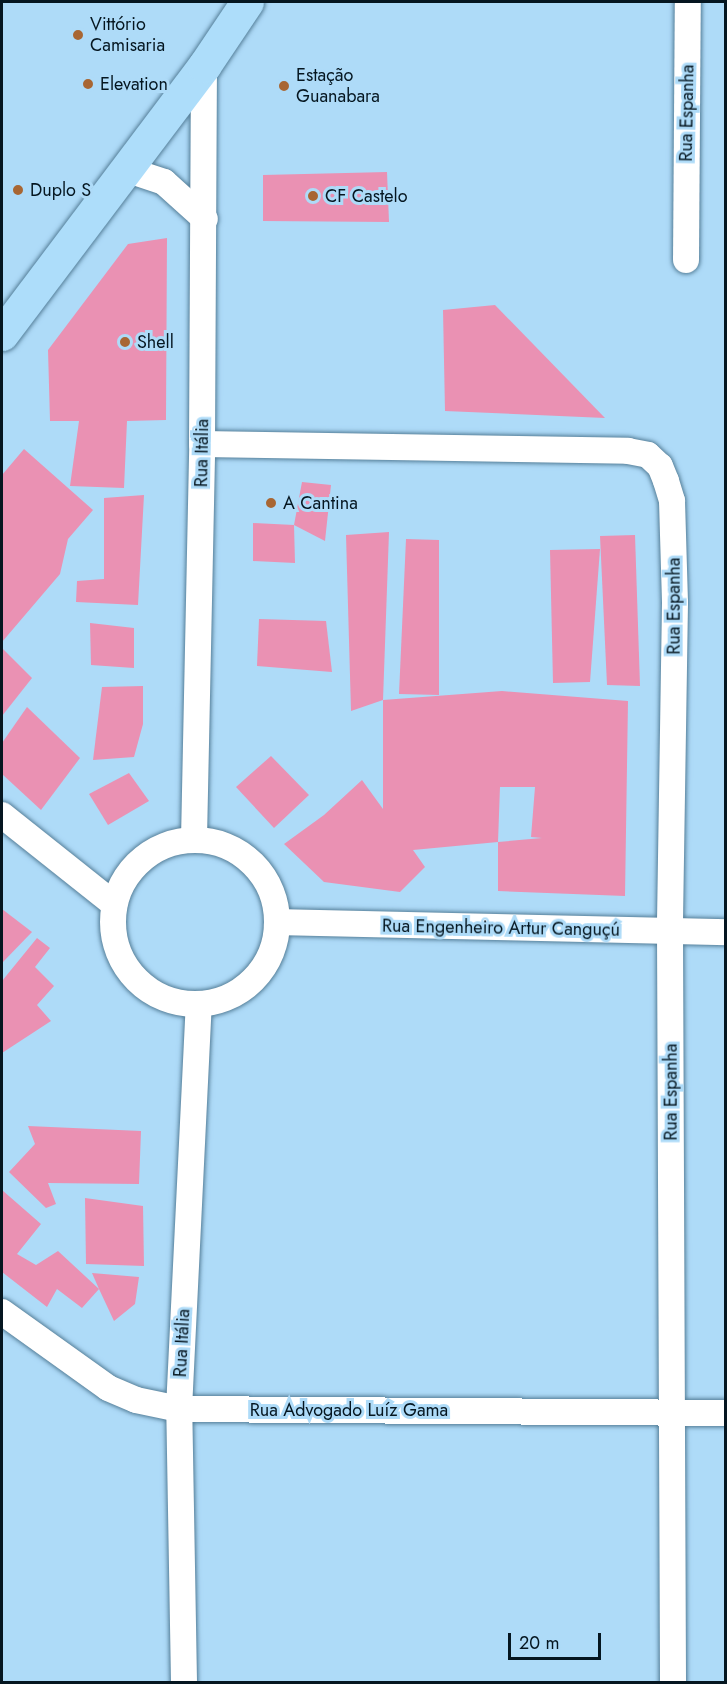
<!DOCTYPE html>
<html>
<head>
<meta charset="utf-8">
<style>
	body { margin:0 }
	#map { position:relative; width:727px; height:1684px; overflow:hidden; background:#aedbf8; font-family:Jost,sans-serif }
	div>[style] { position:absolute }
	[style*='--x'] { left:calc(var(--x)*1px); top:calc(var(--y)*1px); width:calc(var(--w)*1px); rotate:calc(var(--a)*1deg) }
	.building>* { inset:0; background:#ea91b3 }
	.roads { filter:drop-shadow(0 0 2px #557f99) drop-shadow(0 0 2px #557f99) }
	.minor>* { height:26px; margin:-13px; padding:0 13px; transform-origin:13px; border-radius:13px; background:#fff }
	.minor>.ring { margin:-13px; padding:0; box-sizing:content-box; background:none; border:26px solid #fff; border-radius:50% }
	.primary>* { height:33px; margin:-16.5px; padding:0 16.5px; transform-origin:16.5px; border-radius:16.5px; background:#adddfa }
	.dots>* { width:16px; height:16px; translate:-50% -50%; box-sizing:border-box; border:3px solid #aedbf8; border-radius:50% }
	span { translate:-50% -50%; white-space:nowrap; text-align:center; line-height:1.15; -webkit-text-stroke:6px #aedbf8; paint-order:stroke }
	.poi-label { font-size:18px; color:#051620 }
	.left { translate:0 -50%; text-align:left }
	.street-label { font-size:18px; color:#051620 }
	.frame { position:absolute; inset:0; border:3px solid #051620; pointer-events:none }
	.scale { position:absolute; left:508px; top:1633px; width:93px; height:27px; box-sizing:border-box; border:3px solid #051620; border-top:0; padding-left:8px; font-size:18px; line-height:21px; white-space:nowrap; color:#051620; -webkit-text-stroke:4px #aedbf8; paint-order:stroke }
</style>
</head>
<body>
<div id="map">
	<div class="building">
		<i style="clip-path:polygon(387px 172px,389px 222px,263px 221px,263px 175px)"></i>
		<i style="clip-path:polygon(167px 238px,166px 420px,127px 421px,124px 488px,70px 486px,79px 421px,50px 421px,48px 350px,128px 244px)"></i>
		<i style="clip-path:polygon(495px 305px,605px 418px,445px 411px,443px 310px)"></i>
		<i style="clip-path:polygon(24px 449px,93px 510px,68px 539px,60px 574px,2px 642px,2px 475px)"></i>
		<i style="clip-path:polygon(302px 482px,331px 485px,325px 541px,294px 525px)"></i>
		<i style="clip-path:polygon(144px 495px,138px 605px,76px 602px,77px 581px,104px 579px,104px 498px)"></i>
		<i style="clip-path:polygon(253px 523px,294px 525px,295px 563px,253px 561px)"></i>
		<i style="clip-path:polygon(389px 532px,383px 700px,351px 711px,346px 535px)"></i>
		<i style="clip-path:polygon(635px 535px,640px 686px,607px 685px,600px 536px)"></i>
		<i style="clip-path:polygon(406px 539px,439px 540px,439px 695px,399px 694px)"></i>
		<i style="clip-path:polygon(600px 549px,590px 682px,553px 683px,550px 550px)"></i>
		<i style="clip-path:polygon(259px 619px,326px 621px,332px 672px,257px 666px)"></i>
		<i style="clip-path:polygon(90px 623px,134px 628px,134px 668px,91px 665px)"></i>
		<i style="clip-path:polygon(2px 648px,32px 678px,2px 716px)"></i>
		<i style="clip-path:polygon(143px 686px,143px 724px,134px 757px,93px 760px,102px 687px)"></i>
		<i style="clip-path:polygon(evenodd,502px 691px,628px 701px,625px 896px,498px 891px,498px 842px,413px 850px,425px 867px,400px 892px,324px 882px,284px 844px,324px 815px,362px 780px,383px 809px,383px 700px,502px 691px,500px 787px,535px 787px,531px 837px,542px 838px,498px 842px,500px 787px)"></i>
		<i style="clip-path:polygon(27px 707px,80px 758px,41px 810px,2px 774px,2px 743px)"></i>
		<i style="clip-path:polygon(271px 756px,309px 795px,274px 828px,236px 787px)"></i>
		<i style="clip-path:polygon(129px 773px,149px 801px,108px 825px,89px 794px)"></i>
		<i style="clip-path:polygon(2px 909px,32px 932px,2px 963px)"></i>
		<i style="clip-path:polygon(37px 938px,50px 948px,35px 967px,54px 986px,37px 1005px,51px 1021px,2px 1053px,2px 981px)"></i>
		<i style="clip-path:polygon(28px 1126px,141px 1131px,139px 1184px,48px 1183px,56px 1204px,46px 1208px,9px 1172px,35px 1144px)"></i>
		<i style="clip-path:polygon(2px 1190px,41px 1224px,17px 1254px,36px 1265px,58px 1251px,99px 1289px,92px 1273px,139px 1277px,135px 1304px,114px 1321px,99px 1289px,82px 1308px,57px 1289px,47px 1307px,2px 1272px)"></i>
		<i style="clip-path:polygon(85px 1198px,143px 1206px,144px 1266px,86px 1264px)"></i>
	</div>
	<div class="roads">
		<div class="minor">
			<i style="--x:125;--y:169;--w:41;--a:18.4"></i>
			<i style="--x:164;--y:182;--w:55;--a:42.1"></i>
			<i style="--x:686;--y:260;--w:258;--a:-89.6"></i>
			<i style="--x:202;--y:444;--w:426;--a:0.9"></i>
			<i style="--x:628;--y:451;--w:20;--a:11"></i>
			<i style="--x:648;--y:455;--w:16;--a:43"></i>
			<i style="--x:660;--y:466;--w:16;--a:68"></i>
			<i style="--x:666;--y:481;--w:21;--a:73"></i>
			<i style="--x:672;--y:501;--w:102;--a:88.3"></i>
			<i style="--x:675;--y:603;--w:329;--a:90.9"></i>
			<i style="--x:670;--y:932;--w:750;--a:89.77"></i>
			<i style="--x:2;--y:815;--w:143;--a:38.5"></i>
			<i style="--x:194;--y:839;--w:395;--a:-88.8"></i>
			<i style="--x:202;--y:444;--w:378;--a:-89.7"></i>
			<i class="ring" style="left:113px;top:840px;width:138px;height:138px"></i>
			<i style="--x:277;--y:922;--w:449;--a:1.3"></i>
			<i style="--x:2;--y:1312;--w:130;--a:35.6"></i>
			<i style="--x:108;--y:1388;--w:30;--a:23"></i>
			<i style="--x:136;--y:1400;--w:44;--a:11.8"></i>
			<i style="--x:179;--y:1409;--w:547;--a:0.42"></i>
			<i style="--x:184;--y:1682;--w:273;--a:-91"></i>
			<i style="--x:179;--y:1409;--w:404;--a:-87.2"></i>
		</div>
		<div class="primary">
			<i style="--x:2;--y:334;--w:336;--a:-53"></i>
			<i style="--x:204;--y:66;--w:77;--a:-56.1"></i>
		</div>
	</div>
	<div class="dots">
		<i style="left:78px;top:35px;background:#a86633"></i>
		<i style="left:88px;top:84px;background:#a86633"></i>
		<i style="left:284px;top:86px;background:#a86633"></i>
		<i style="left:18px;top:190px;background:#a86633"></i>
		<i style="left:313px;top:196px;background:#a86633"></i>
		<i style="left:125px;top:342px;background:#a86633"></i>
		<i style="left:271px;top:503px;background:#a86633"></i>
	</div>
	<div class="poi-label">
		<span class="left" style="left:90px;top:35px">Vittório<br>Camisaria</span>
		<span class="left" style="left:296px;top:86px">Estação<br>Guanabara</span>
		<span class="left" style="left:100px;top:84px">Elevation</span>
		<span class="left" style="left:30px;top:190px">Duplo S</span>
		<span class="left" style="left:325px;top:196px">CF Castelo</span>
		<span class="left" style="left:137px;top:342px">Shell</span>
		<span class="left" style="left:283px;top:503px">A Cantina</span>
	</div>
	<div class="street-label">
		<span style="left:687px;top:113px;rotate:-89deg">Rua Espanha</span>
		<span style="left:202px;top:453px;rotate:-89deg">Rua Itália</span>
		<span style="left:674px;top:606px;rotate:-90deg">Rua Espanha</span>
		<span style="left:501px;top:928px;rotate:1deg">Rua Engenheiro Artur Canguçú</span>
		<span style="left:671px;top:1092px;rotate:-90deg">Rua Espanha</span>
		<span style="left:182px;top:1343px;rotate:-87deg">Rua Itália</span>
		<span style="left:349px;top:1410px">Rua Advogado Luíz Gama</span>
	</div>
	<div class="frame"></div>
	<div class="scale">20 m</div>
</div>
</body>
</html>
